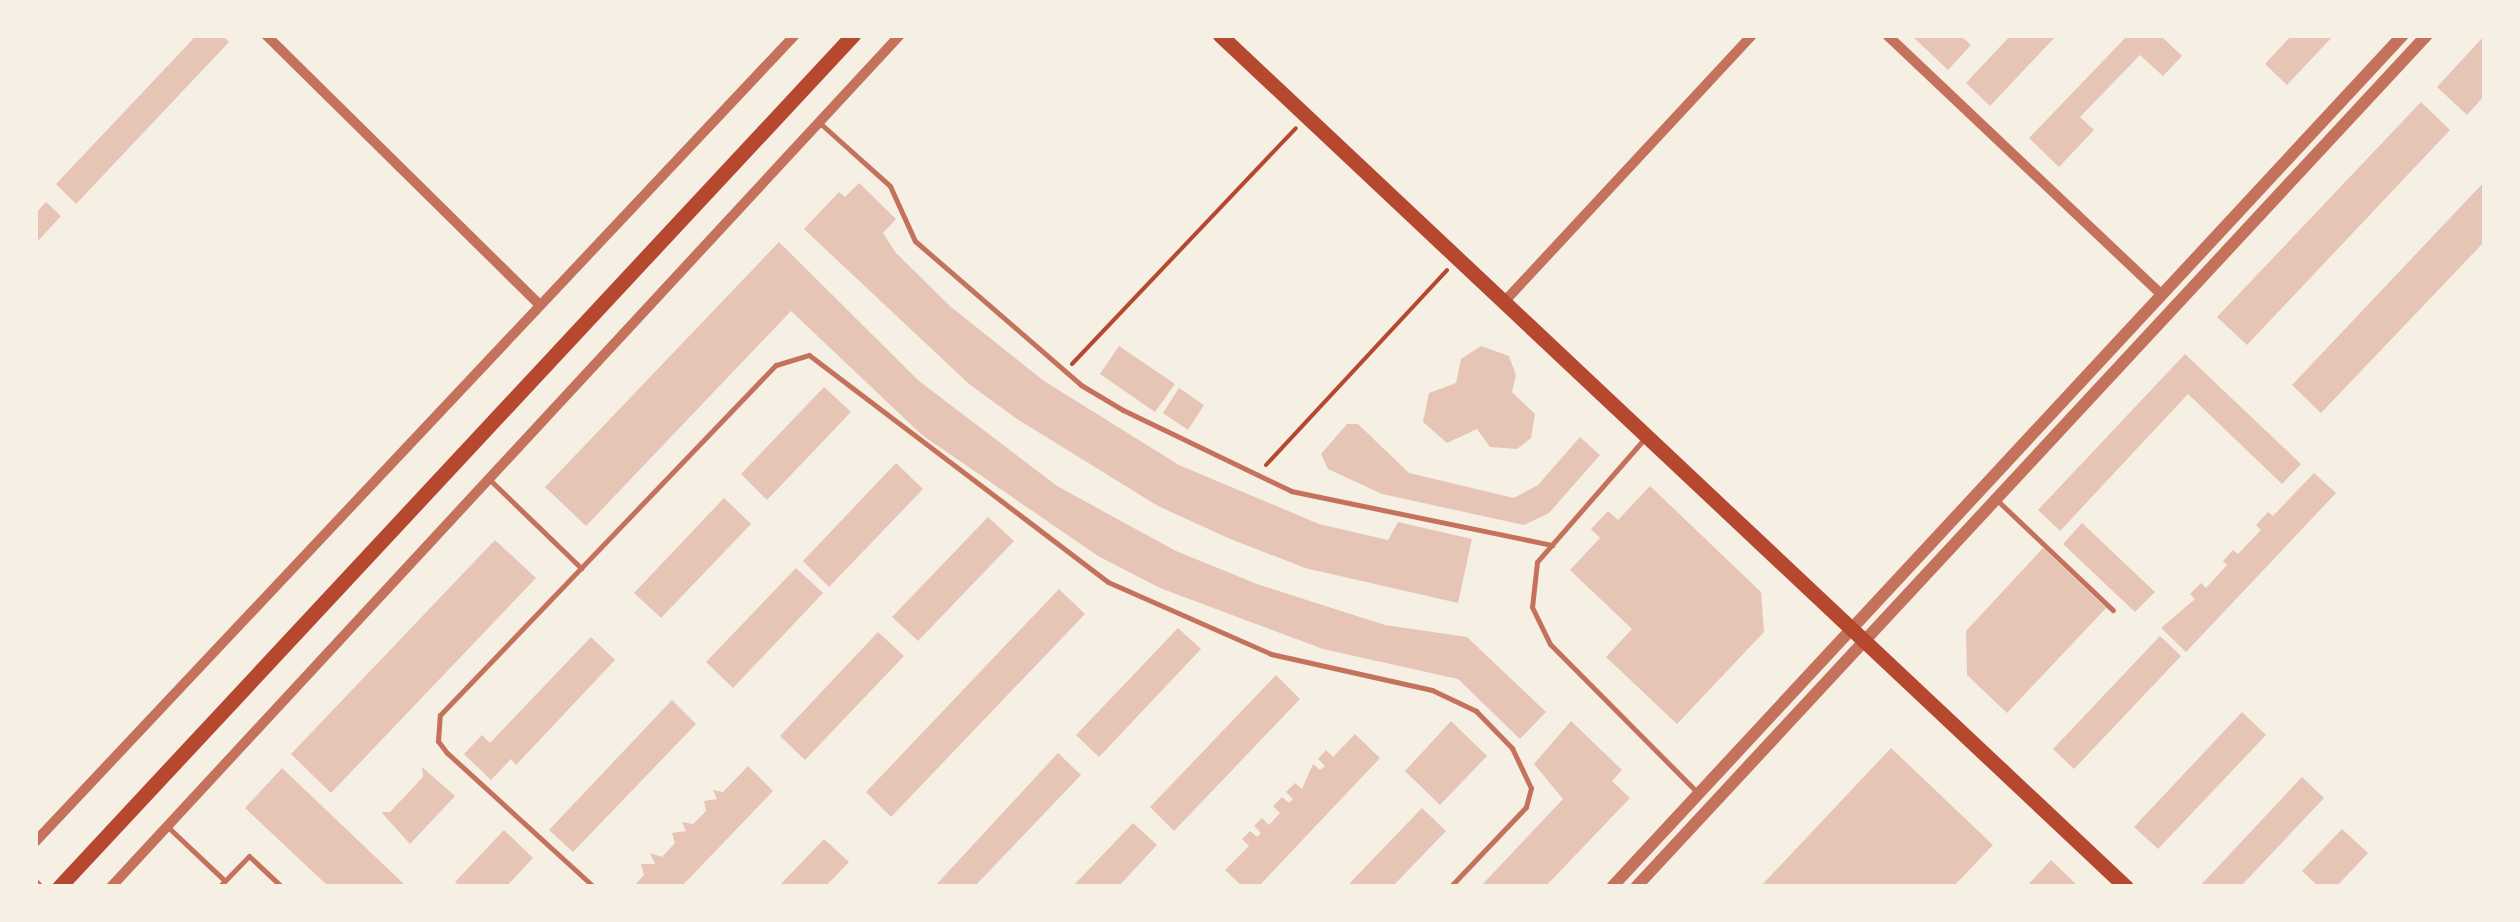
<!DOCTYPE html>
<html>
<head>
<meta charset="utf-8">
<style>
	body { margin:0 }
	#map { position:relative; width:2520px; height:922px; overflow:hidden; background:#f6efe4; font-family:"Playfair Display",serif }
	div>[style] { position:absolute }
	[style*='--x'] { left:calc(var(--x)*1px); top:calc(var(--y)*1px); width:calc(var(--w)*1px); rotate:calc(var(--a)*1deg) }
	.building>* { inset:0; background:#e6c5b7 }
	.path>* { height:4px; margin:-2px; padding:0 2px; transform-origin:2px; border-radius:2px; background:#b5482f }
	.service>* { height:5px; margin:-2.5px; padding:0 2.5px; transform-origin:2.5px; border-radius:2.5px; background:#c5725c }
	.minor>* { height:10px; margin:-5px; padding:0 5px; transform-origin:5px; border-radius:5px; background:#c5725c }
	.tertiary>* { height:12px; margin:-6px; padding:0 6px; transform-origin:6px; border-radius:6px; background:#c5725c }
	.secondary>* { height:15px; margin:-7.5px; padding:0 7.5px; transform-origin:7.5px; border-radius:7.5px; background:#b5482f }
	span { translate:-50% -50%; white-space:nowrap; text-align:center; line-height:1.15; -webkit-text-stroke:9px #f6efe4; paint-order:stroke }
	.frame { position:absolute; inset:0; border:38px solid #f6efe4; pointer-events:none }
</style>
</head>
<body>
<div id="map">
	<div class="building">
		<i style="clip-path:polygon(188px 35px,222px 35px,229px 42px,76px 204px,56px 184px,193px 39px)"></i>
		<i style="clip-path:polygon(1911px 35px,1960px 35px,1971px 45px,1948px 70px)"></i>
		<i style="clip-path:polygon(2011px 35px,2057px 35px,1990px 106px,1966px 83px)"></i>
		<i style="clip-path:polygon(2128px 35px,2160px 35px,2182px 56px,2163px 76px,2140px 55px,2080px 117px,2094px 130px,2059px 167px,2029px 138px)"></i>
		<i style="clip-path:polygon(2292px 35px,2334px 35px,2287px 85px,2265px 64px)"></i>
		<i style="clip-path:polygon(2485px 35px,2485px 95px,2467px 115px,2437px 87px)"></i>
		<i style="clip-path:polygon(2421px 102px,2450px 130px,2247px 345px,2217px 317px)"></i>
		<i style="clip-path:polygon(2485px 181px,2485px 241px,2321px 413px,2292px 385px)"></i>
		<i style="clip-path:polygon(859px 183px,896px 219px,883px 233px,896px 253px,951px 307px,1044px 381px,1179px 465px,1319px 524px,1388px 540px,1398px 522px,1472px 539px,1458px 603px,1305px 568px,1228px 538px,1158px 506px,1017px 419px,969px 384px,804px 229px,839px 192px,845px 197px)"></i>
		<i style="clip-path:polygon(46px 202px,61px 216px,35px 244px,35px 214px)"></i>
		<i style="clip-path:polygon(779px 242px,919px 381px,1057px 486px,1176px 551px,1257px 584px,1385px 625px,1467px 637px,1546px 712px,1520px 739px,1458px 679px,1323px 649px,1160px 588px,1098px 556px,922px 435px,791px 311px,586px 526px,545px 487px)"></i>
		<i style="clip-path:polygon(1119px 346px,1175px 384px,1155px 412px,1100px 374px)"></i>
		<i style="clip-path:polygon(1481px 346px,1509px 356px,1516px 375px,1512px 392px,1535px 414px,1531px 438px,1517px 449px,1490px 447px,1477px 429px,1447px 443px,1423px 422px,1429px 393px,1456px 383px,1461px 359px)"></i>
		<i style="clip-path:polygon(2185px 354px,2301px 464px,2282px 484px,2188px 394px,2060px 531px,2038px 510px)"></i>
		<i style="clip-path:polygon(824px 387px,851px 412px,767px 500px,741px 474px)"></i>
		<i style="clip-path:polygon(1179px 388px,1204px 405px,1188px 430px,1163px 413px)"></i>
		<i style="clip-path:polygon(1347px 424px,1358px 424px,1409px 473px,1514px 498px,1538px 485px,1580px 437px,1600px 455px,1549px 513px,1524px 525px,1382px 494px,1328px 469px,1321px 454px)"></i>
		<i style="clip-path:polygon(896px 463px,923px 489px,829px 587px,803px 561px)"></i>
		<i style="clip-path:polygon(2314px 473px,2336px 493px,2186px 652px,2161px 628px,2195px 599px,2190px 594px,2201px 583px,2206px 588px,2227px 565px,2223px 561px,2233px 550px,2238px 554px,2261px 530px,2256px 525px,2268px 512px,2273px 516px)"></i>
		<i style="clip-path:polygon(1650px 486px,1761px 592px,1764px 632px,1677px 724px,1606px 657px,1632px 629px,1570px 570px,1600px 538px,1591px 529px,1608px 511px,1618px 520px)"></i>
		<i style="clip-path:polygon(724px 498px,751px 524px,661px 618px,634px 593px)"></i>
		<i style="clip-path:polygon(988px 517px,1014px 541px,918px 641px,892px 617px)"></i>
		<i style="clip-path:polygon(2082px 523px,2155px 592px,2135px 612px,2063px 544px)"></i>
		<i style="clip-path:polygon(495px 540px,536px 578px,331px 793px,291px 754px)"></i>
		<i style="clip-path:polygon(2043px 548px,2106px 608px,2007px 713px,1967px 675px,1966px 631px)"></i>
		<i style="clip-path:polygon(796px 568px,823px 593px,733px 688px,706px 662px)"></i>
		<i style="clip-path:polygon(1059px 589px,1085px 614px,891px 817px,866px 792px)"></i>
		<i style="clip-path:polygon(1178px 628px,1201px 649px,1099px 757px,1076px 735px)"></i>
		<i style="clip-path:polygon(878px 632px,904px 656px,805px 760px,780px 736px)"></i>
		<i style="clip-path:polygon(2160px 636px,2181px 656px,2074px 769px,2053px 749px)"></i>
		<i style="clip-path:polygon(591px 637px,615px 660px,516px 765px,511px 759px,491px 780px,464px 754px,482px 735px,490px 743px)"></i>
		<i style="clip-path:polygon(1276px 675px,1300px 699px,1174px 831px,1150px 807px)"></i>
		<i style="clip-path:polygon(672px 700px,696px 724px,573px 852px,549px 830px)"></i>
		<i style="clip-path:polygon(2242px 712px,2266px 735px,2158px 849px,2134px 827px)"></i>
		<i style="clip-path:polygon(1451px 721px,1487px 756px,1440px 805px,1405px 771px)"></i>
		<i style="clip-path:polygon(1571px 721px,1622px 770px,1612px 781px,1630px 798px,1545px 887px,1480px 887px,1563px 799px,1534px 764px)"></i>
		<i style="clip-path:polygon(1355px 734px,1380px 758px,1258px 887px,1243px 887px,1225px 870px,1249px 846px,1242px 839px,1250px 831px,1257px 837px,1261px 833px,1254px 826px,1262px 818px,1269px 825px,1280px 813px,1273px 806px,1282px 797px,1289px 803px,1293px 799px,1286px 792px,1295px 783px,1302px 789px,1313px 764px,1320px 770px,1325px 766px,1318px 759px,1326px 750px,1333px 757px)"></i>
		<i style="clip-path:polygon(1891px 748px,1993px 845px,1953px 887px,1760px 887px)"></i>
		<i style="clip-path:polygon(1058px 753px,1081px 775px,974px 887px,934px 887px)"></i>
		<i style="clip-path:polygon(748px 766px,773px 791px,681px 887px,633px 887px,644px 875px,641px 864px,655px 864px,650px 853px,662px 857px,675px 843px,672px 833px,686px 831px,682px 822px,693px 824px,706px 811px,704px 801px,717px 799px,713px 790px,723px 792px)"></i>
		<i style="clip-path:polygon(422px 767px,455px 796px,410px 844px,381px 812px,390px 812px,423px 777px)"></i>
		<i style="clip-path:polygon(282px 768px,407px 887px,329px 887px,245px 808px)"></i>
		<i style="clip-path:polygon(2302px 777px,2324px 798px,2240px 887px,2199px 887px)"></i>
		<i style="clip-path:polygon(1422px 808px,1446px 831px,1392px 887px,1346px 887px)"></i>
		<i style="clip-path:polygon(1133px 823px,1157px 845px,1118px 887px,1072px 887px)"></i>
		<i style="clip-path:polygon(2342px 829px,2368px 853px,2336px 887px,2319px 887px,2302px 871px)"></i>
		<i style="clip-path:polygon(504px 830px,533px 858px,506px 887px,460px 887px,455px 882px)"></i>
		<i style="clip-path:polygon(824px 839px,849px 862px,825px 887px,778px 887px)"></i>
		<i style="clip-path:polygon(2051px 860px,2079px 887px,2026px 887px)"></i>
	</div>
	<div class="path">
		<i style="--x:1072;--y:364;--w:325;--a:-46.5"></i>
		<i style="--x:1266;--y:465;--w:266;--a:-47.1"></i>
	</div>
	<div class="service">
		<i style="--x:821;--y:124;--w:93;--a:41.9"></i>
		<i style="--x:890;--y:186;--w:60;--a:65.6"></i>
		<i style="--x:915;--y:241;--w:220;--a:40.9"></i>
		<i style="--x:1081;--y:385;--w:49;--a:30.8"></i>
		<i style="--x:1123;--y:410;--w:187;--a:25.7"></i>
		<i style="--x:1291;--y:491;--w:267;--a:11.7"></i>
		<i style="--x:1645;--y:438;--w:164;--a:131.1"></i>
		<i style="--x:1537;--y:562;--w:45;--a:96.3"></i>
		<i style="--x:1532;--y:607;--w:41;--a:64.1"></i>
		<i style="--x:1550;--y:644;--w:207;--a:45.2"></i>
		<i style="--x:490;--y:480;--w:127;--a:44"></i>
		<i style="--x:1999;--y:502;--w:157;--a:43.5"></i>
		<i style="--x:169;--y:828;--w:77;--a:43.4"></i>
		<i style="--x:219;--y:887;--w:43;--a:-45.9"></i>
		<i style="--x:249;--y:856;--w:45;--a:43.2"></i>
		<i style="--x:594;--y:887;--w:199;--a:-137.6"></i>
		<i style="--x:447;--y:753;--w:15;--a:-127"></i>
		<i style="--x:438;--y:741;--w:26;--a:-86"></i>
		<i style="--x:440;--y:715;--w:485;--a:-46.2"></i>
		<i style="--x:776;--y:365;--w:34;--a:-17"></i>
		<i style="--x:809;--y:355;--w:375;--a:37.2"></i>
		<i style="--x:1108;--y:582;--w:178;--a:23.8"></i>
		<i style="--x:1271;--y:654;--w:165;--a:12.6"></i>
		<i style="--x:1432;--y:690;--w:49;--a:25.5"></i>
		<i style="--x:1476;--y:711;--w:52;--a:45.8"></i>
		<i style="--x:1512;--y:748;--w:44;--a:64.6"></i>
		<i style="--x:1531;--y:788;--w:20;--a:105"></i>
		<i style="--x:1526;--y:807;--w:110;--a:133.5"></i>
	</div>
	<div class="minor">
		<i style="--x:266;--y:35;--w:383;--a:44.6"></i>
		<i style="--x:1887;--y:35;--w:376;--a:43.4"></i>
		<i style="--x:1504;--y:302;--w:364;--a:-47.1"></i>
		<i style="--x:35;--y:842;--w:1109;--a:-46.72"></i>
		<i style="--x:111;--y:887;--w:1161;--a:-47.2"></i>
	</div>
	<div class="tertiary">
		<i style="--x:35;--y:885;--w:3;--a:45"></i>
		<i style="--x:1612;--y:887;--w:1163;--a:-47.13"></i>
		<i style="--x:1636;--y:887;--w:1163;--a:-47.13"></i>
	</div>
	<div class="secondary">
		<i style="--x:1220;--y:35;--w:1244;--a:43.24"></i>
		<i style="--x:59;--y:887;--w:1165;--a:-47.02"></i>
	</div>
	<div class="frame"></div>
</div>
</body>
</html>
